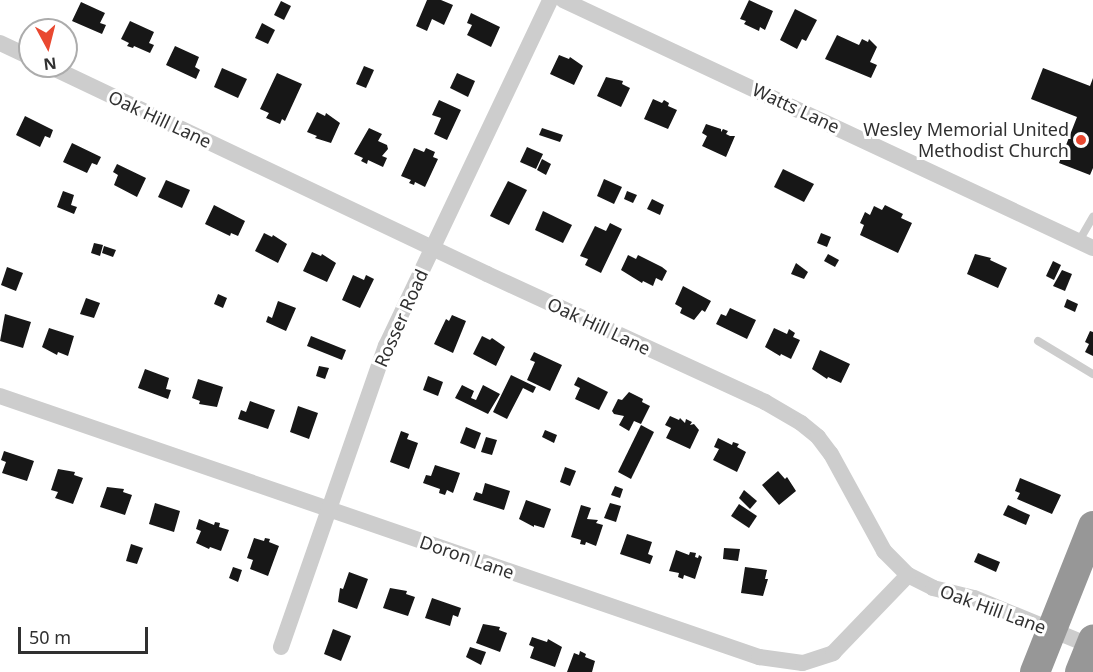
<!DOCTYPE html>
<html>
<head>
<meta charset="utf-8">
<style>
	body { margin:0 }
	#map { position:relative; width:1093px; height:672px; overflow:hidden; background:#fff; font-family:"Noto Sans",sans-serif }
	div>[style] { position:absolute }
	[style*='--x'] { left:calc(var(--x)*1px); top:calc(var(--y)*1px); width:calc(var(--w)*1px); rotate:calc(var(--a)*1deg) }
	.building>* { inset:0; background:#171717 }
	.lane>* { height:8px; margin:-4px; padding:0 4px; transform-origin:4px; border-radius:4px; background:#cdcdcd }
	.street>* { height:16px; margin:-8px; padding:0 8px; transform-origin:8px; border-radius:8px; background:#cdcdcd }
	.highway>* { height:30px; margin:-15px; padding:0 15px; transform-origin:15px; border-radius:15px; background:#979797 }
	.dots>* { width:16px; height:16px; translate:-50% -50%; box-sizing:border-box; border:3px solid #fff; border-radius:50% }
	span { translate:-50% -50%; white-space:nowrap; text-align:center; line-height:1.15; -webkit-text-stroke:6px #fff; paint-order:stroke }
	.street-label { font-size:18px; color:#303030 }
	.poi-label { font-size:18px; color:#303030 }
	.right { translate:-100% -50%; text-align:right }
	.north { position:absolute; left:18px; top:18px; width:60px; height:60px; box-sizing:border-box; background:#fff; border:2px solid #acacac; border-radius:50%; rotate:173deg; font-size:16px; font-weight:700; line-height:24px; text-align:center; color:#303030 }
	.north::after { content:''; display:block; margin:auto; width:21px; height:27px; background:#e94830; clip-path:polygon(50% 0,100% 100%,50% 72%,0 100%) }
	.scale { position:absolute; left:18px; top:627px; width:130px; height:27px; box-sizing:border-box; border:3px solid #303030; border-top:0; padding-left:8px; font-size:18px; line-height:21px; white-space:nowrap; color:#303030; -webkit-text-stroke:4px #fff; paint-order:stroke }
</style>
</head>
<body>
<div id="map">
	<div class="building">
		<i style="clip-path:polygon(427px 0,441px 0,453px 5px,444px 25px,432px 19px,427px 31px,416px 26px)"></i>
		<i style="clip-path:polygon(749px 0,773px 11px,765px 30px,760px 27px,759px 31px,744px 24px,746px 21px,740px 19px)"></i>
		<i style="clip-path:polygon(281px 1px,291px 6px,284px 20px,274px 15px)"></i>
		<i style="clip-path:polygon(81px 2px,105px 13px,100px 23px,106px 25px,102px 34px,72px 21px)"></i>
		<i style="clip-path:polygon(795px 9px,817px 20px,806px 41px,802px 39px,797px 49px,780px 40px)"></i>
		<i style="clip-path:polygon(471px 13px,500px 27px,491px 47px,467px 35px,472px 25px,467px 23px)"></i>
		<i style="clip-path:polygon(130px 21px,154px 32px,149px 43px,154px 45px,150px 53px,134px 46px,133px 48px,127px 46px,129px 43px,121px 39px)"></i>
		<i style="clip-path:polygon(262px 23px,275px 30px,268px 44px,255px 38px)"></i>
		<i style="clip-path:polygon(837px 35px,859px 45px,862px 39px,868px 42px,869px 39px,877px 47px,870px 62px,877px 65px,871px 78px,825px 59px)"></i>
		<i style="clip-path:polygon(175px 46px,199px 57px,195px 67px,200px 70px,196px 79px,166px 65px)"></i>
		<i style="clip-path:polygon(559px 55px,569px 59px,570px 57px,583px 66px,574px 85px,550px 74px)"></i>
		<i style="clip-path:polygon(364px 66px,374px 70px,366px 88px,356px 84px)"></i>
		<i style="clip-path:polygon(222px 68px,247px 79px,238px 98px,214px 87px)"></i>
		<i style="clip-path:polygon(1043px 68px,1090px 86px,1093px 78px,1093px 168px,1090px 175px,1059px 163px,1077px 117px,1031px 99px)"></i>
		<i style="clip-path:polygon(277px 73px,302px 84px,285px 121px,282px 119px,280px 124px,266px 118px,269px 113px,260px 109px)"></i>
		<i style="clip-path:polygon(457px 73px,475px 81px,468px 97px,450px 88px)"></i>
		<i style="clip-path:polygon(606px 77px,623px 81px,622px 84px,630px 88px,621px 107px,597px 96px)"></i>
		<i style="clip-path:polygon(653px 99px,662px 103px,664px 100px,669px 103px,668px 106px,677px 110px,668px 129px,644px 119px)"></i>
		<i style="clip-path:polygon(439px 100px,461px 110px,447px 140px,434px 134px,441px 118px,432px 115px)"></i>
		<i style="clip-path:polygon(317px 112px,325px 116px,326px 113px,340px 123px,331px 143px,315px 138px,317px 136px,307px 132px)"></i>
		<i style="clip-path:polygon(25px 116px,53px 130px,50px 138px,45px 136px,40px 147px,16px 135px)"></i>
		<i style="clip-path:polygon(706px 124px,721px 129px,721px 132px,723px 129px,728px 131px,726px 134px,730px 136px,735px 136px,726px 157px,702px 146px,707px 136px,702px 133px)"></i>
		<i style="clip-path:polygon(369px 128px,382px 134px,378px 141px,387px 145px,388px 149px,382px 156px,387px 158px,383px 167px,368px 160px,367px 164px,361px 161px,363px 158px,354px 154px)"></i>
		<i style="clip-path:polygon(542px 128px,563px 135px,560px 142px,539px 135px)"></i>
		<i style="clip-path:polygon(72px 143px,101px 157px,97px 165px,92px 163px,87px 173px,63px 162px)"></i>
		<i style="clip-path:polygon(527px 147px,543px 154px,536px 169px,520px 162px)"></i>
		<i style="clip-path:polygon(414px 148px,424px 152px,426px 148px,435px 152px,433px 157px,438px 159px,425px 187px,415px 182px,414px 185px,409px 183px,411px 180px,401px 176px)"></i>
		<i style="clip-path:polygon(542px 159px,551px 164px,546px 175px,537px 170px)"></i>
		<i style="clip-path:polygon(117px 164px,146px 178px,137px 197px,114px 185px,118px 175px,113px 172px)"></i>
		<i style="clip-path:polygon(783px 169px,814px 184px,804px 202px,774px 187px)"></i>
		<i style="clip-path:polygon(604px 179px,622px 187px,614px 204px,597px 196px)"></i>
		<i style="clip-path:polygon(166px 180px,190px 190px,182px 208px,158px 197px)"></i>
		<i style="clip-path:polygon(508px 181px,527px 190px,509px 225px,490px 216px)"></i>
		<i style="clip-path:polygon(63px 191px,74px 195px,71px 205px,77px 207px,74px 214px,57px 207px)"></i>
		<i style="clip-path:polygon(627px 191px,637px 195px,633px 203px,624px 199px)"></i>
		<i style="clip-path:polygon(652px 199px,664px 205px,660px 215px,647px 209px)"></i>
		<i style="clip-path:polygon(214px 205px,245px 221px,238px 236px,231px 233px,230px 236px,205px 224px)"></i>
		<i style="clip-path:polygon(885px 205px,903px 214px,901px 218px,912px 223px,898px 253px,860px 235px,864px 225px,860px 223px,865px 212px,870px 215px,874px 206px,882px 210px)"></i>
		<i style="clip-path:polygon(543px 211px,572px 225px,563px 243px,535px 230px)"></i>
		<i style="clip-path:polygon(610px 223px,622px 229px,601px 273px,585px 265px,588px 259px,580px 256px,595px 226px,606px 231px)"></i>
		<i style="clip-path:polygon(264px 233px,272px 237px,273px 235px,287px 244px,278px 263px,255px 251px)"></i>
		<i style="clip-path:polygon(821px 233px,831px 237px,827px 247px,817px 243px)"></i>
		<i style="clip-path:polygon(94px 243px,103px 245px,100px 256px,91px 253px)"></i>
		<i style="clip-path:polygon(104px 246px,116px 250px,113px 257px,102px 253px)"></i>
		<i style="clip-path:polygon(312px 252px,321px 256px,322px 254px,336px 263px,327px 282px,303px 271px)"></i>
		<i style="clip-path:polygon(828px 254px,839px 260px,835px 267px,824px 261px)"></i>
		<i style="clip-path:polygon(975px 254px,991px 258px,990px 260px,1007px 268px,998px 288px,967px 274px)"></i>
		<i style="clip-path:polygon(628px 255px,636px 259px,638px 255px,662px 267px,667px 271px,662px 281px,656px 278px,653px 286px,643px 281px,642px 283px,621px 270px)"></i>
		<i style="clip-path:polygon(1053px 261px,1061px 265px,1054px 280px,1046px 276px)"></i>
		<i style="clip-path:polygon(796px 263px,808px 272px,804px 279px,791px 274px)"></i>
		<i style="clip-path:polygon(7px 267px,23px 273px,16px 291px,1px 285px)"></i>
		<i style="clip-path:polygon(1062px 270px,1072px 274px,1065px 291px,1053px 286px)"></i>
		<i style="clip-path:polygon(353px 275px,364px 280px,366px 275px,374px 279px,360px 308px,342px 300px)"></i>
		<i style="clip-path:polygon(683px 286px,711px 301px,705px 312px,702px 310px,694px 320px,680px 313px,682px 308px,675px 304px)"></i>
		<i style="clip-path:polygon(218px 294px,227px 298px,223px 308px,214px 304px)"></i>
		<i style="clip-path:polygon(86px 298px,100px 303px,94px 318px,80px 314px)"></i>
		<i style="clip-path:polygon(1067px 299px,1078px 304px,1075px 312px,1064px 307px)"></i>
		<i style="clip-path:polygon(278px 301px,296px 308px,286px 331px,266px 322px,268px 316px,272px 318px)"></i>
		<i style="clip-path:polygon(730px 308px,756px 320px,747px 339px,716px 324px,721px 314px,726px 316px)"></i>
		<i style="clip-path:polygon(5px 314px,31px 322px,23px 348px,0 341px)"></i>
		<i style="clip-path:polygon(452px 315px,466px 321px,453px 353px,434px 344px,446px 319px,449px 321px)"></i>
		<i style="clip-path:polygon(49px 328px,74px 336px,68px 356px,58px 352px,57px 355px,42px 347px)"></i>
		<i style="clip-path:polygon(774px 328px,787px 334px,789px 329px,795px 333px,793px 337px,800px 340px,791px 359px,781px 354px,780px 356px,765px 347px)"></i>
		<i style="clip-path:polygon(1090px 331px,1093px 332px,1093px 356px,1085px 352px,1089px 344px,1085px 342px)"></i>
		<i style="clip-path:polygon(311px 336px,346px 350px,342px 360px,307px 346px)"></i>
		<i style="clip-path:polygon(482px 336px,490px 340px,492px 338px,505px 347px,496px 366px,473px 354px)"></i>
		<i style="clip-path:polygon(820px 350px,850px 364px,841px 383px,828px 377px,827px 379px,812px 369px)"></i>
		<i style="clip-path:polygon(534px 352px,562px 365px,550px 391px,527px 380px,535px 362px,530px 360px)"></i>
		<i style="clip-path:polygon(319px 366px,329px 368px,325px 379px,316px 376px)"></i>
		<i style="clip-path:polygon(145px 369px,169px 378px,166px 389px,171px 390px,168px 399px,138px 388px)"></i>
		<i style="clip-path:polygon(511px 375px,536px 387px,533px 393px,523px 388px,507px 419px,493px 412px)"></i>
		<i style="clip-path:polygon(428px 376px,443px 382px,438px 396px,423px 390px)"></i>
		<i style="clip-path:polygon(578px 377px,608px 392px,599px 410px,575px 399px,580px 388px,574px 385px)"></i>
		<i style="clip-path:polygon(198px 379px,223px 387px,217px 407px,199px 404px,200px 401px,192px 398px)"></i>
		<i style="clip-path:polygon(462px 385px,474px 391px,471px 398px,476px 400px,483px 385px,500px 394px,488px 414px,455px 398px)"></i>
		<i style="clip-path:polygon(629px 392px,643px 399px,642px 402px,650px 406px,641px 424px,634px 421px,629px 431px,619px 425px,624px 416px,614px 414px,612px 411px,618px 399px,622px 400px)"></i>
		<i style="clip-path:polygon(250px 401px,275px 410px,268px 429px,238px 419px,241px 410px,246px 412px)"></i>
		<i style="clip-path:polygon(298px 406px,318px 413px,309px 439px,290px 432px)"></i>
		<i style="clip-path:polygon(670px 416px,679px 420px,680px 418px,685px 423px,686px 419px,692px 422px,690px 425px,694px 424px,699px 430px,690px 449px,666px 438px,671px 428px,665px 425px)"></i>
		<i style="clip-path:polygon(641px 425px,654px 432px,631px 479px,618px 472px)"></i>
		<i style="clip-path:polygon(466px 427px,481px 433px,475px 449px,460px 443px)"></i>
		<i style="clip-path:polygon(545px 430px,557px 435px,554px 443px,542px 437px)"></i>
		<i style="clip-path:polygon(401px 431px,409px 434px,407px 439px,418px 443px,409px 469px,390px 462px)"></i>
		<i style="clip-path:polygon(486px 437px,497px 440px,492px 455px,481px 452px)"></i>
		<i style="clip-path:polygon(718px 438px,732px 445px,733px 442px,739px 444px,737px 447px,746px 452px,737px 472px,713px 460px,719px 449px,714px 447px)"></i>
		<i style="clip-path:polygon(4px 451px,34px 461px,27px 481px,2px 473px,6px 462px,1px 460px)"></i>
		<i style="clip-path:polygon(435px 465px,460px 473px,453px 493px,447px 490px,445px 495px,439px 493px,440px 489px,423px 483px,426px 475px,431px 476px)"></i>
		<i style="clip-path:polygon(565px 467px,576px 471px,570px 486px,560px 482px)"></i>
		<i style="clip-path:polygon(58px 469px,75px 472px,74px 475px,83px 478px,73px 504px,55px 498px,58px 492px,51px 490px)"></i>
		<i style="clip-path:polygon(778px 471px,785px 479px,787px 477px,796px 491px,779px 505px,762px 485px)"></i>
		<i style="clip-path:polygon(1020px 478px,1061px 495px,1052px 514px,1017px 499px,1020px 493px,1015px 491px)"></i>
		<i style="clip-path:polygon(485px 483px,510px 491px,504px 510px,473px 500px,476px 492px,482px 494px)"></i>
		<i style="clip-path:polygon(615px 486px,623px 489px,620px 498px,611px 495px)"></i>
		<i style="clip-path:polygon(107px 487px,124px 489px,123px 492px,132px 495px,125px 515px,100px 507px)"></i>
		<i style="clip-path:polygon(744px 490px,757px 501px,750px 509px,739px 498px)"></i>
		<i style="clip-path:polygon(526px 500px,551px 509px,544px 528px,534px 525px,534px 527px,519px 519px)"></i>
		<i style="clip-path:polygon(155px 503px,180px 511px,174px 532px,149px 524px)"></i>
		<i style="clip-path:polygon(610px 503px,621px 506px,616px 522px,604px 518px)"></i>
		<i style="clip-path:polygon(739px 504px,757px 516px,749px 528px,731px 516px)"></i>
		<i style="clip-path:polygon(581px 505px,591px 508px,587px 519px,598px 520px,596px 523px,603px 525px,596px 546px,586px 542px,585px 545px,580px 544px,581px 540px,571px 537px)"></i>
		<i style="clip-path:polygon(1008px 505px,1030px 515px,1026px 525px,1003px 515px)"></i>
		<i style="clip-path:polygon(199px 519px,214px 525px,215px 522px,220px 523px,219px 527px,229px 530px,221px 551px,210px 547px,209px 549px,196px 543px,201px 531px,196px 529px)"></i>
		<i style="clip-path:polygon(627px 534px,652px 542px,648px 554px,653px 556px,650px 564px,620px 554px)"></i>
		<i style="clip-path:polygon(254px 538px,264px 541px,265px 538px,270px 539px,269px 542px,279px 546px,268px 576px,250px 569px,253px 560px,247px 558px)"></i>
		<i style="clip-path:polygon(131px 544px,143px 548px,137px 564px,126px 561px)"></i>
		<i style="clip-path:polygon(724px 548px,740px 549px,738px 561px,723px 559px)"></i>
		<i style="clip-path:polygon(676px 550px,689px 555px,690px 552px,696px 553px,695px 557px,698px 558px,699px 555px,702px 557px,695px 579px,684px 575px,683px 579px,678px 577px,679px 573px,669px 571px)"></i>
		<i style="clip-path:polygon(978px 553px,1000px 562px,996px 572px,974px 562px)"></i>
		<i style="clip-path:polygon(233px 567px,242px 570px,238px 582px,229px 578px)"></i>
		<i style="clip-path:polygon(745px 567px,767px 570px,765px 579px,768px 579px,763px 596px,741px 593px)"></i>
		<i style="clip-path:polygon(349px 572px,368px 579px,357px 609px,338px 602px,340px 588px,343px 589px)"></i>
		<i style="clip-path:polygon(390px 588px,407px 591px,406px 594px,415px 597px,408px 616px,383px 608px)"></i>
		<i style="clip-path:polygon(432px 598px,461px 608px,458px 617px,453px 615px,450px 626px,425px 618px)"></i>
		<i style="clip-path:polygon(483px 624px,500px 627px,499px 630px,507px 633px,500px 652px,476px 643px)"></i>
		<i style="clip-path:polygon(333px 629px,351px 636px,341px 661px,324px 654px)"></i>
		<i style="clip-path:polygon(532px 637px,547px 642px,548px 639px,562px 647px,555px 667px,530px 658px,534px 647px,529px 645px)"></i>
		<i style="clip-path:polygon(470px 647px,486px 652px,481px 665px,466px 657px)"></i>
		<i style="clip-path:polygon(580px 651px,586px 654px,585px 657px,595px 661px,592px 672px,567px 672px,574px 653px,579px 655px)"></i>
	</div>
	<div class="lane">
		<i style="--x:1079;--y:241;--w:28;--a:-60"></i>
		<i style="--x:1038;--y:341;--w:64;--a:31"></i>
	</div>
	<div class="street">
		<i style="--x:563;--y:0;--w:585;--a:25.08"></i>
		<i style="--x:0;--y:43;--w:33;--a:25"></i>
		<i style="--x:49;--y:66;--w:485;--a:25.4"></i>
		<i style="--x:487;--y:274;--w:306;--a:24.7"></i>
		<i style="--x:765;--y:402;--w:42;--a:30.3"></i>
		<i style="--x:801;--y:423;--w:22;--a:39"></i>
		<i style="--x:818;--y:437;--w:21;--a:53"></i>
		<i style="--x:831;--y:454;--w:111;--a:61.3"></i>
		<i style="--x:884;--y:551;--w:34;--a:45"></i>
		<i style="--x:908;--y:575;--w:28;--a:27"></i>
		<i style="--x:933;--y:588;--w:42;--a:13.7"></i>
		<i style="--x:974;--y:598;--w:126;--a:22.3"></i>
		<i style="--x:0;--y:396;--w:803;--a:18.98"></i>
		<i style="--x:759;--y:657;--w:44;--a:7.8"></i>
		<i style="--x:803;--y:663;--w:32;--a:-18"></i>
		<i style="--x:833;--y:653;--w:108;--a:-46.1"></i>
		<i style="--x:281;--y:647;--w:319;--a:-70.8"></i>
		<i style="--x:386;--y:346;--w:383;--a:-64.6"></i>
	</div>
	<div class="highway">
		<i style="--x:1035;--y:672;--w:157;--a:-68.3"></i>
		<i style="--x:1080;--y:672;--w:35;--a:-68"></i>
	</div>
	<div class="dots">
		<i style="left:1081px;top:140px;background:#e94830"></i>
	</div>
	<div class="street-label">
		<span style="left:796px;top:108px;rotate:25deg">Watts Lane</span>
		<span style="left:160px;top:119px;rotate:25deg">Oak Hill Lane</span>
		<span style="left:401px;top:318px;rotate:-66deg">Rosser Road</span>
		<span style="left:599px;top:326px;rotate:25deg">Oak Hill Lane</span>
		<span style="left:467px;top:557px;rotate:19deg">Doron Lane</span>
		<span style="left:993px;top:609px;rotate:20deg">Oak Hill Lane</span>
	</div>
	<div class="poi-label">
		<span class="right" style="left:1069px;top:140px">Wesley Memorial United<br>Methodist Church</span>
	</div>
	<div class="north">N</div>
	<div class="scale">50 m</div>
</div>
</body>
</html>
